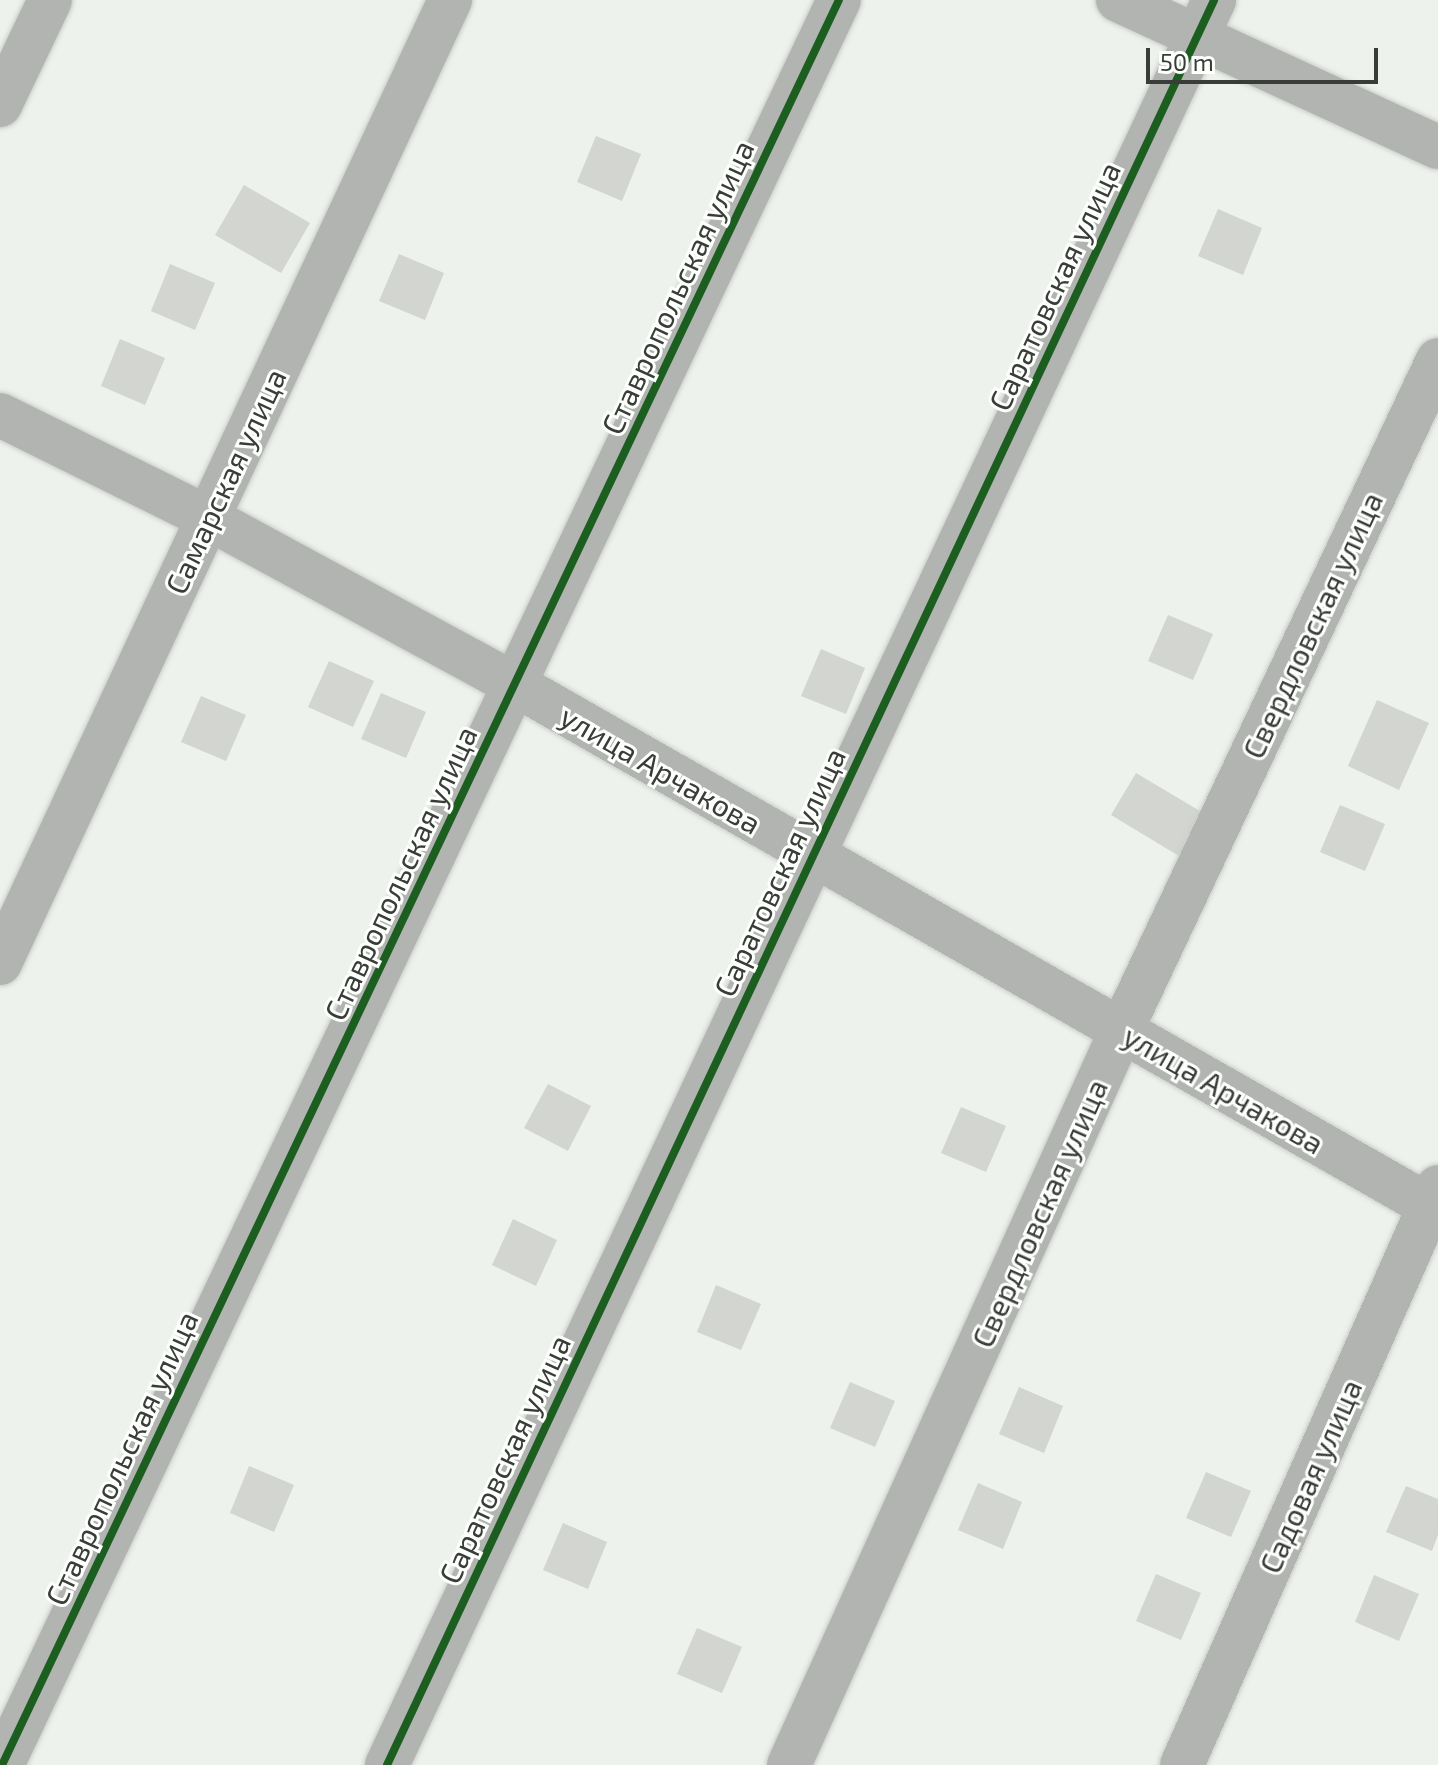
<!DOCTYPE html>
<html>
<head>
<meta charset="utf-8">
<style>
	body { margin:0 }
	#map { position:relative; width:1438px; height:1765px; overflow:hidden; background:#edf2ec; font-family:"Exo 2",sans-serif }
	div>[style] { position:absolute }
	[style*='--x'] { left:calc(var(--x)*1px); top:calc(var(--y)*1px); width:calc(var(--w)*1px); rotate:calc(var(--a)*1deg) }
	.building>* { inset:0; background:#d2d5d0 }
	.roads { filter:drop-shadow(0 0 2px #cacdc9) drop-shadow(0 0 2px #cacdc9) }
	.minor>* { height:44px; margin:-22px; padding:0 22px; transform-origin:22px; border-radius:22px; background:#b2b4b1 }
	.cycleway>* { height:8px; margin:-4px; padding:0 4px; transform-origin:4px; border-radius:4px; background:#1b5e20 }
	span { translate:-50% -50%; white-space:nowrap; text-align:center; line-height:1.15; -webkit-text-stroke:6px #fdfffd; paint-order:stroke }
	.street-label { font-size:30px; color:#393c38 }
	.scale { position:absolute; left:1146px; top:48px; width:232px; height:36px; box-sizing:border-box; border:4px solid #393c38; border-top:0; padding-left:10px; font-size:24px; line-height:28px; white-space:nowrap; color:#393c38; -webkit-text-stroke:6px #fdfffd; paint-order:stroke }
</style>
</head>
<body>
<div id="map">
	<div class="building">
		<i style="clip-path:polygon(596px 136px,641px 154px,622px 201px,577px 182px)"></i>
		<i style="clip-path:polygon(244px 185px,310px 223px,281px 273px,215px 235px)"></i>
		<i style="clip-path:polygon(1218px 209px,1262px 228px,1243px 275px,1198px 256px)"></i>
		<i style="clip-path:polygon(399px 254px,444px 273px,425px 320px,379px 301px)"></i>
		<i style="clip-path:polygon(170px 264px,215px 283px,195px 330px,151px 311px)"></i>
		<i style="clip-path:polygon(120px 339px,165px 358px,145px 405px,101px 386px)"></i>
		<i style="clip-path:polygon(1168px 615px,1213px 634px,1193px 680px,1148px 661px)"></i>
		<i style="clip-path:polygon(821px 649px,865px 668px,846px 714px,801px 696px)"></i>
		<i style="clip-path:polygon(329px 661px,374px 681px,353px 727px,308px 707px)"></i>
		<i style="clip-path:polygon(381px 693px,426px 712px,406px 758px,361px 739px)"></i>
		<i style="clip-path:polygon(201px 696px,246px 715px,226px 761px,181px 742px)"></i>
		<i style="clip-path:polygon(1377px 700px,1429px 723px,1399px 790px,1348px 766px)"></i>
		<i style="clip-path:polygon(1136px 773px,1205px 814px,1179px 856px,1111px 815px)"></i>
		<i style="clip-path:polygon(1340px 805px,1385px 824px,1365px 871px,1320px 852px)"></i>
		<i style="clip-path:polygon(548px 1084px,591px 1106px,568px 1151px,524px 1128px)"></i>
		<i style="clip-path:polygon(961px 1107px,1006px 1126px,986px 1172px,941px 1153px)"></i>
		<i style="clip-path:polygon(513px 1219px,557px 1240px,536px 1286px,492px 1265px)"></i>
		<i style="clip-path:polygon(716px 1285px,761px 1304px,741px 1350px,697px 1332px)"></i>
		<i style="clip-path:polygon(850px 1382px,895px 1401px,875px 1447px,830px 1428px)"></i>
		<i style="clip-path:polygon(1019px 1387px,1063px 1406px,1044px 1453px,999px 1434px)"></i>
		<i style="clip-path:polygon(249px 1466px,294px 1485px,274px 1532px,230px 1513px)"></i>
		<i style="clip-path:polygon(1206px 1472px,1251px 1491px,1231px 1537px,1186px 1518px)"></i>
		<i style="clip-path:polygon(978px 1483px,1022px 1502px,1003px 1549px,958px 1530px)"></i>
		<i style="clip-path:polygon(1406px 1486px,1438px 1499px,1438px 1535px,1432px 1551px,1386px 1532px)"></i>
		<i style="clip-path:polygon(563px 1523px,607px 1542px,588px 1589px,543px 1570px)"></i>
		<i style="clip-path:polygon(1156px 1574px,1201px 1593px,1181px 1640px,1136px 1621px)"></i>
		<i style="clip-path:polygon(1374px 1575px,1419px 1594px,1399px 1641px,1355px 1622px)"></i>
		<i style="clip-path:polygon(697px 1628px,742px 1647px,722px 1693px,677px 1674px)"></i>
	</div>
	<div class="roads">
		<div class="minor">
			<i style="--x:1118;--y:0;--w:352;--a:24.7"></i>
			<i style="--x:0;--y:105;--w:116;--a:-64.5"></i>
			<i style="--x:0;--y:415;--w:232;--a:26.3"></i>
			<i style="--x:208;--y:518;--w:350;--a:28.5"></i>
			<i style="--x:516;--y:685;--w:1061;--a:29.7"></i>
			<i style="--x:0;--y:963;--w:1063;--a:-64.95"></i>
			<i style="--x:2;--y:1765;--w:1953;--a:-64.63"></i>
			<i style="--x:387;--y:1765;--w:1949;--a:-64.89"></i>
			<i style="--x:789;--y:1765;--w:806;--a:-65.66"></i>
			<i style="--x:1121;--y:1031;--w:742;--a:-64.71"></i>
			<i style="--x:1182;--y:1765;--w:632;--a:-66.11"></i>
		</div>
	</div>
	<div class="cycleway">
		<i style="--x:2;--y:1765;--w:1953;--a:-64.63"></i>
		<i style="--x:387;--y:1765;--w:1949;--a:-64.89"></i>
	</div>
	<div class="street-label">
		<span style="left:1054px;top:286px;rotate:-65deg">Саратовская улица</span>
		<span style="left:677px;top:287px;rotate:-65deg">Ставропольская улица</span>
		<span style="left:225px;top:481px;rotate:-65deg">Самарская улица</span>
		<span style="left:1312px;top:625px;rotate:-65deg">Свердловская улица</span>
		<span style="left:661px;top:769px;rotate:30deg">улица Арчакова</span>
		<span style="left:779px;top:872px;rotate:-65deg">Саратовская улица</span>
		<span style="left:400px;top:873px;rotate:-65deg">Ставропольская улица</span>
		<span style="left:1224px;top:1089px;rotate:30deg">улица Арчакова</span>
		<span style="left:1039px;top:1213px;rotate:-66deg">Свердловская улица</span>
		<span style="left:121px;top:1458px;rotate:-65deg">Ставропольская улица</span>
		<span style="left:504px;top:1459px;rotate:-65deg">Саратовская улица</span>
		<span style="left:1310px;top:1476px;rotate:-66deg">Садовая улица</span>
	</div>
	<div class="scale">50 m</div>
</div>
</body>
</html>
